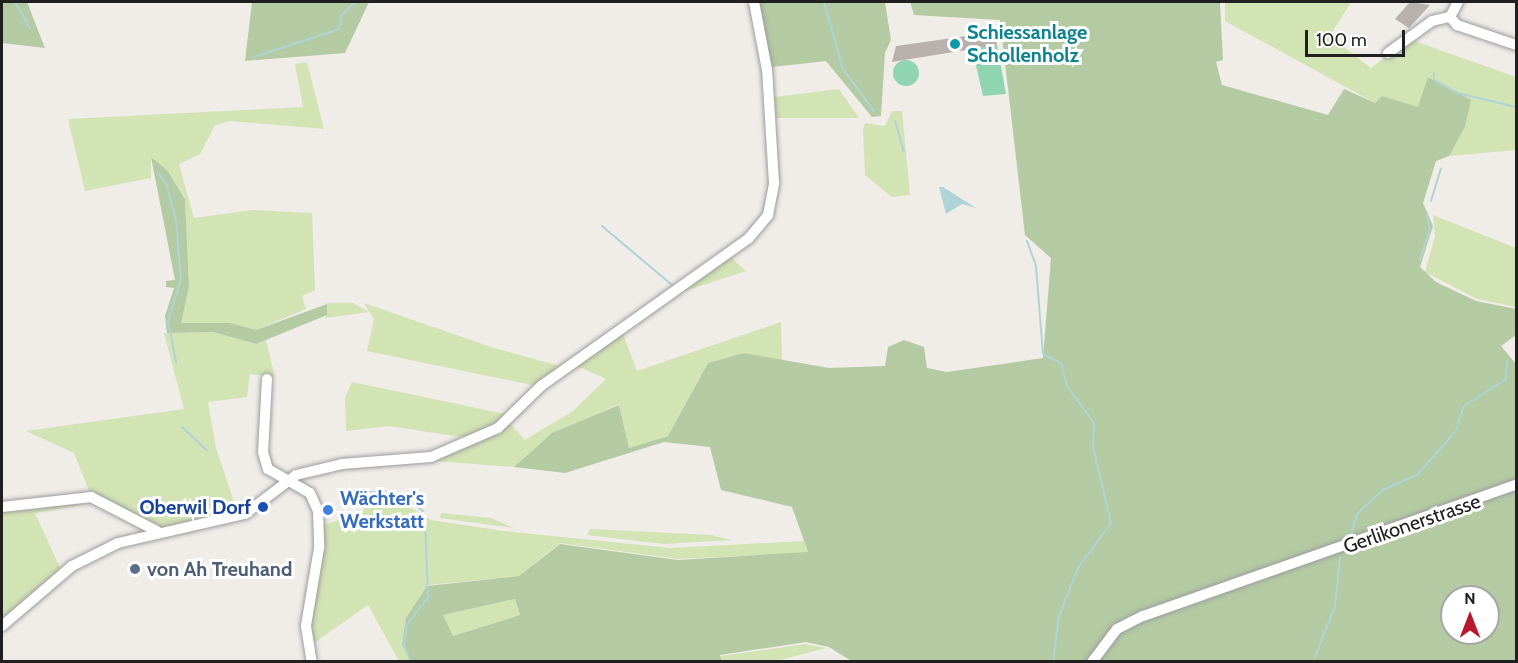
<!DOCTYPE html>
<html>
<head>
<meta charset="utf-8">
<style>
	body { margin:0 }
	#map { position:relative; width:1518px; height:663px; overflow:hidden; background:#f0ece8; font-family:Cabin,sans-serif }
	div>[style] { position:absolute }
	[style*='--x'] { left:calc(var(--x)*1px); top:calc(var(--y)*1px); width:calc(var(--w)*1px); rotate:calc(var(--a)*1deg) }
	.grass>* { inset:0; background:#d2e3b4 }
	.forest>* { inset:0; background:#b3caa2 }
	.pitch>* { inset:0; background:#90d5b1 }
	.round { border-radius:50% }
	.water>* { inset:0; background:#aed4d8 }
	.stream>* { height:2px; margin:-1px; padding:0 1px; transform-origin:1px; border-radius:1px; background:#aed4d8 }
	.building>* { inset:0; background:#b9b1ae }
	.roads { filter:drop-shadow(0 0 2px #9d9d9d) drop-shadow(0 0 2px #9d9d9d) }
	.minor>* { height:10px; margin:-5px; padding:0 5px; transform-origin:5px; border-radius:5px; background:#fff }
	.dots>* { width:16px; height:16px; translate:-50% -50%; box-sizing:border-box; border:3px solid #fff; border-radius:50% }
	span { translate:-50% -50%; white-space:nowrap; text-align:center; line-height:1.15; -webkit-text-stroke:6px #fff; paint-order:stroke }
	.culture-label { font-size:20px; color:#0d838f; font-weight:700 }
	.left { translate:0 -50%; text-align:left }
	.shop-label { font-size:20px; color:#366cbe; font-weight:700 }
	.transit-label { font-size:20px; color:#164399; font-weight:700 }
	.right { translate:-100% -50%; text-align:right }
	.street-label { font-size:20px; color:#202020 }
	.service-label { font-size:20px; color:#4e5e75; font-weight:700 }
	.frame { position:absolute; inset:0; border:3px solid #202020; pointer-events:none }
	.north { position:absolute; left:1440px; top:585px; width:60px; height:60px; box-sizing:border-box; background:#fff; border:2px solid #a6a6a6; border-radius:50%; rotate:0deg; font-size:16px; font-weight:700; line-height:24px; text-align:center; color:#202020 }
	.north::after { content:''; display:block; margin:auto; width:21px; height:27px; background:#b9182e; clip-path:polygon(50% 0,100% 100%,50% 72%,0 100%) }
	.scale { position:absolute; left:1305px; top:30px; width:100px; height:27px; box-sizing:border-box; border:3px solid #202020; border-top:0; padding-left:8px; font-size:18px; line-height:21px; white-space:nowrap; color:#202020; -webkit-text-stroke:4px #fff; paint-order:stroke }
</style>
</head>
<body>
<div id="map">
	<div class="grass">
		<i style="clip-path:polygon(1225px 2px,1351px 2px,1330px 36px,1371px 68px,1409px 39px,1516px 77px,1516px 150px,1449px 156px,1465px 127px,1470px 100px,1428px 77px,1419px 108px,1382px 96px,1375px 103px,1225px 21px)"></i>
		<i style="clip-path:polygon(307px 62px,324px 129px,230px 121px,215px 125px,200px 154px,179px 164px,194px 218px,252px 210px,312px 213px,315px 290px,302px 296px,306px 309px,256px 330px,230px 323px,180px 323px,189px 286px,185px 198px,169px 172px,151px 157px,151px 178px,85px 191px,68px 119px,303px 107px,295px 64px)"></i>
		<i style="clip-path:polygon(839px 89px,859px 118px,776px 118px,774px 97px)"></i>
		<i style="clip-path:polygon(892px 111px,902px 111px,910px 195px,892px 197px,865px 175px,863px 129px,865px 123px,885px 126px)"></i>
		<i style="clip-path:polygon(1433px 215px,1516px 248px,1516px 307px,1477px 299px,1425px 272px,1435px 236px)"></i>
		<i style="clip-path:polygon(729px 256px,746px 271px,675px 294px)"></i>
		<i style="clip-path:polygon(327px 303px,353px 303px,369px 312px,326px 318px)"></i>
		<i style="clip-path:polygon(364px 303px,491px 347px,563px 367px,537px 386px,367px 351px,374px 319px)"></i>
		<i style="clip-path:polygon(781px 322px,782px 360px,744px 353px,708px 363px,668px 436px,629px 448px,619px 404px,552px 434px,515px 467px,434px 461px,510px 423px,525px 440px,573px 411px,606px 379px,575px 365px,622px 331px,637px 371px)"></i>
		<i style="clip-path:polygon(213px 332px,256px 344px,266px 340px,275px 377px,250px 374px,247px 397px,208px 402px,216px 448px,238px 514px,158px 529px,91px 496px,74px 453px,26px 431px,184px 409px,164px 333px)"></i>
		<i style="clip-path:polygon(352px 382px,510px 415px,468px 438px,389px 426px,346px 431px,345px 398px)"></i>
		<i style="clip-path:polygon(365px 496px,398px 500px,431px 520px,504px 531px,671px 548px,804px 541px,809px 553px,678px 559px,560px 543px,519px 576px,428px 585px,406px 618px,402px 645px,412px 661px,399px 661px,368px 605px,311px 645px,309px 626px,324px 525px,363px 512px)"></i>
		<i style="clip-path:polygon(87px 499px,83px 505px,35px 513px,61px 570px,2px 622px,2px 509px)"></i>
		<i style="clip-path:polygon(441px 513px,491px 518px,514px 528px,440px 518px)"></i>
		<i style="clip-path:polygon(590px 529px,711px 535px,731px 540px,664px 544px,587px 535px)"></i>
		<i style="clip-path:polygon(515px 599px,520px 615px,453px 636px,443px 615px)"></i>
		<i style="clip-path:polygon(806px 644px,826px 648px,777px 661px,722px 661px,721px 656px)"></i>
	</div>
	<div class="forest">
		<i style="clip-path:polygon(2px 2px,27px 2px,45px 48px,2px 43px)"></i>
		<i style="clip-path:polygon(252px 2px,369px 2px,345px 53px,245px 61px)"></i>
		<i style="clip-path:polygon(759px 2px,885px 2px,891px 40px,885px 53px,881px 116px,872px 117px,826px 61px,772px 67px)"></i>
		<i style="clip-path:polygon(evenodd,910px 2px,1220px 2px,1223px 60px,1216px 62px,1222px 85px,1328px 115px,1344px 89px,1375px 103px,1382px 96px,1418px 107px,1428px 77px,1471px 100px,1465px 127px,1449px 156px,1436px 161px,1423px 203px,1433px 226px,1420px 267px,1436px 282px,1476px 301px,1516px 309px,1516px 335px,1501px 346px,1516px 364px,1516px 661px,853px 662px,829px 647px,806px 642px,720px 655px,722px 661px,412px 662px,402px 645px,406px 618px,427px 586px,519px 576px,560px 544px,678px 560px,808px 552px,792px 507px,721px 490px,710px 447px,664px 442px,565px 473px,514px 467px,552px 433px,619px 405px,629px 448px,668px 436px,708px 363px,744px 353px,829px 368px,885px 366px,888px 347px,904px 340px,924px 347px,927px 368px,947px 372px,1043px 358px,1051px 258px,1025px 235px,1000px 20px,914px 15px,910px 2px,1452px 597px,1488px 597px,1488px 633px,1452px 633px,1452px 597px,910px 2px,515px 599px,520px 615px,453px 636px,443px 615px,515px 599px)"></i>
		<i style="clip-path:polygon(151px 157px,168px 171px,185px 199px,189px 286px,181px 323px,230px 323px,256px 330px,327px 304px,327px 315px,256px 344px,213px 332px,167px 333px,165px 316px,174px 288px,166px 287px,166px 281px,175px 280px)"></i>
	</div>
	<div class="pitch">
		<i style="clip-path:polygon(997px 45px,1006px 94px,983px 96px,972px 48px)"></i>
		<i class="round" style="left:893px;top:60px;width:26px;height:26px"></i>
	</div>
	<div class="water">
		<i style="clip-path:polygon(939px 187px,943px 187px,976px 208px,962px 204px,946px 214px)"></i>
	</div>
	<div class="stream">
		<i style="--x:15;--y:2;--w:30;--a:60"></i>
		<i style="--x:824;--y:2;--w:70;--a:74.2"></i>
		<i style="--x:843;--y:69;--w:52;--a:53.6"></i>
		<i style="--x:254;--y:57;--w:89;--a:-18.2"></i>
		<i style="--x:339;--y:29;--w:14;--a:-78"></i>
		<i style="--x:342;--y:15;--w:18;--a:-45"></i>
		<i style="--x:1434;--y:73;--w:7;--a:90"></i>
		<i style="--x:1434;--y:80;--w:26;--a:29"></i>
		<i style="--x:1457;--y:93;--w:61;--a:13.3"></i>
		<i style="--x:895;--y:121;--w:32;--a:74"></i>
		<i style="--x:158;--y:173;--w:13;--a:51"></i>
		<i style="--x:166;--y:183;--w:38;--a:75"></i>
		<i style="--x:176;--y:220;--w:60;--a:85.2"></i>
		<i style="--x:181;--y:280;--w:43;--a:107.6"></i>
		<i style="--x:168;--y:321;--w:42;--a:79"></i>
		<i style="--x:1431;--y:201;--w:34;--a:-73"></i>
		<i style="--x:602;--y:226;--w:92;--a:40.1"></i>
		<i style="--x:1027;--y:241;--w:27;--a:70"></i>
		<i style="--x:1036;--y:266;--w:88;--a:85.5"></i>
		<i style="--x:1043;--y:354;--w:20;--a:27"></i>
		<i style="--x:1061;--y:363;--w:24;--a:75"></i>
		<i style="--x:1067;--y:386;--w:46;--a:53.9"></i>
		<i style="--x:1094;--y:423;--w:24;--a:92"></i>
		<i style="--x:1093;--y:447;--w:78;--a:76.7"></i>
		<i style="--x:1111;--y:523;--w:56;--a:126.3"></i>
		<i style="--x:1078;--y:568;--w:52;--a:111.6"></i>
		<i style="--x:1059;--y:616;--w:46;--a:97.4"></i>
		<i style="--x:1420;--y:259;--w:31;--a:-71"></i>
		<i style="--x:1430;--y:230;--w:16;--a:-101"></i>
		<i style="--x:182;--y:427;--w:34;--a:43"></i>
		<i style="--x:1456;--y:430;--w:25;--a:-72"></i>
		<i style="--x:1464;--y:406;--w:50;--a:-32.7"></i>
		<i style="--x:1506;--y:379;--w:18;--a:-87"></i>
		<i style="--x:358;--y:492;--w:19;--a:0"></i>
		<i style="--x:386;--y:492;--w:18;--a:9"></i>
		<i style="--x:408;--y:500;--w:19;--a:36"></i>
		<i style="--x:1350;--y:538;--w:25;--a:-74"></i>
		<i style="--x:1357;--y:514;--w:35;--a:-43"></i>
		<i style="--x:1383;--y:490;--w:37;--a:-24"></i>
		<i style="--x:1417;--y:475;--w:57;--a:-48.5"></i>
		<i style="--x:1315;--y:657;--w:55;--a:-68.6"></i>
		<i style="--x:1335;--y:606;--w:49;--a:-84.2"></i>
		<i style="--x:411;--y:662;--w:18;--a:-112"></i>
		<i style="--x:404;--y:645;--w:20;--a:-81"></i>
		<i style="--x:407;--y:625;--w:35;--a:-53"></i>
		<i style="--x:428;--y:597;--w:77;--a:-92.2"></i>
	</div>
	<div class="building">
		<i style="clip-path:polygon(1410px 2px,1430px 5px,1409px 28px,1395px 19px)"></i>
		<i style="clip-path:polygon(994px 25px,997px 45px,892px 62px,896px 46px,974px 35px,973px 27px)"></i>
	</div>
	<div class="roads">
		<div class="minor">
			<i style="--x:1450;--y:17;--w:11;--a:49"></i>
			<i style="--x:1457;--y:25;--w:62;--a:18.7"></i>
			<i style="--x:1450;--y:17;--w:17;--a:-62"></i>
			<i style="--x:1388;--y:53;--w:54;--a:-36"></i>
			<i style="--x:1432;--y:21;--w:18;--a:-13"></i>
			<i style="--x:267;--y:379;--w:73;--a:93.1"></i>
			<i style="--x:263;--y:452;--w:18;--a:74"></i>
			<i style="--x:268;--y:469;--w:48;--a:29.7"></i>
			<i style="--x:310;--y:493;--w:20;--a:66"></i>
			<i style="--x:318;--y:511;--w:37;--a:88"></i>
			<i style="--x:319;--y:548;--w:79;--a:99.5"></i>
			<i style="--x:306;--y:626;--w:36;--a:81"></i>
			<i style="--x:2;--y:507;--w:90;--a:-6.4"></i>
			<i style="--x:91;--y:497;--w:74;--a:27.3"></i>
			<i style="--x:2;--y:626;--w:92;--a:-40.6"></i>
			<i style="--x:72;--y:566;--w:51;--a:-26.6"></i>
			<i style="--x:118;--y:543;--w:130;--a:-12.9"></i>
			<i style="--x:245;--y:514;--w:64;--a:-37.4"></i>
			<i style="--x:296;--y:475;--w:47;--a:-13.4"></i>
			<i style="--x:342;--y:464;--w:89;--a:-4.5"></i>
			<i style="--x:431;--y:457;--w:73;--a:-23.4"></i>
			<i style="--x:498;--y:428;--w:60;--a:-44.3"></i>
			<i style="--x:541;--y:386;--w:255;--a:-35.4"></i>
			<i style="--x:749;--y:238;--w:30;--a:-50"></i>
			<i style="--x:768;--y:215;--w:33;--a:-79"></i>
			<i style="--x:774;--y:183;--w:113;--a:-93.5"></i>
			<i style="--x:767;--y:70;--w:69;--a:-100.8"></i>
			<i style="--x:1092;--y:662;--w:41;--a:-52.9"></i>
			<i style="--x:1117;--y:629;--w:29;--a:-27"></i>
			<i style="--x:1143;--y:616;--w:395;--a:-19.4"></i>
		</div>
	</div>
	<div class="dots">
		<i style="left:955px;top:44px;background:#0f9aa8"></i>
		<i style="left:263px;top:507px;background:#1a4fb4"></i>
		<i style="left:328px;top:510px;background:#3f7fe0"></i>
		<i style="left:135px;top:569px;background:#5c6f8a"></i>
	</div>
	<div class="culture-label">
		<span class="left" style="left:967px;top:44px">Schiessanlage<br>Schollenholz</span>
	</div>
	<div class="shop-label">
		<span class="left" style="left:340px;top:510px">Wächter's<br>Werkstatt</span>
	</div>
	<div class="transit-label">
		<span class="right" style="left:251px;top:507px">Oberwil Dorf</span>
	</div>
	<div class="street-label">
		<span style="left:1412px;top:524px;rotate:-19deg">Gerlikonerstrasse</span>
	</div>
	<div class="service-label">
		<span class="left" style="left:147px;top:569px">von Ah Treuhand</span>
	</div>
	<div class="frame"></div>
	<div class="north">N</div>
	<div class="scale">100 m</div>
</div>
</body>
</html>
